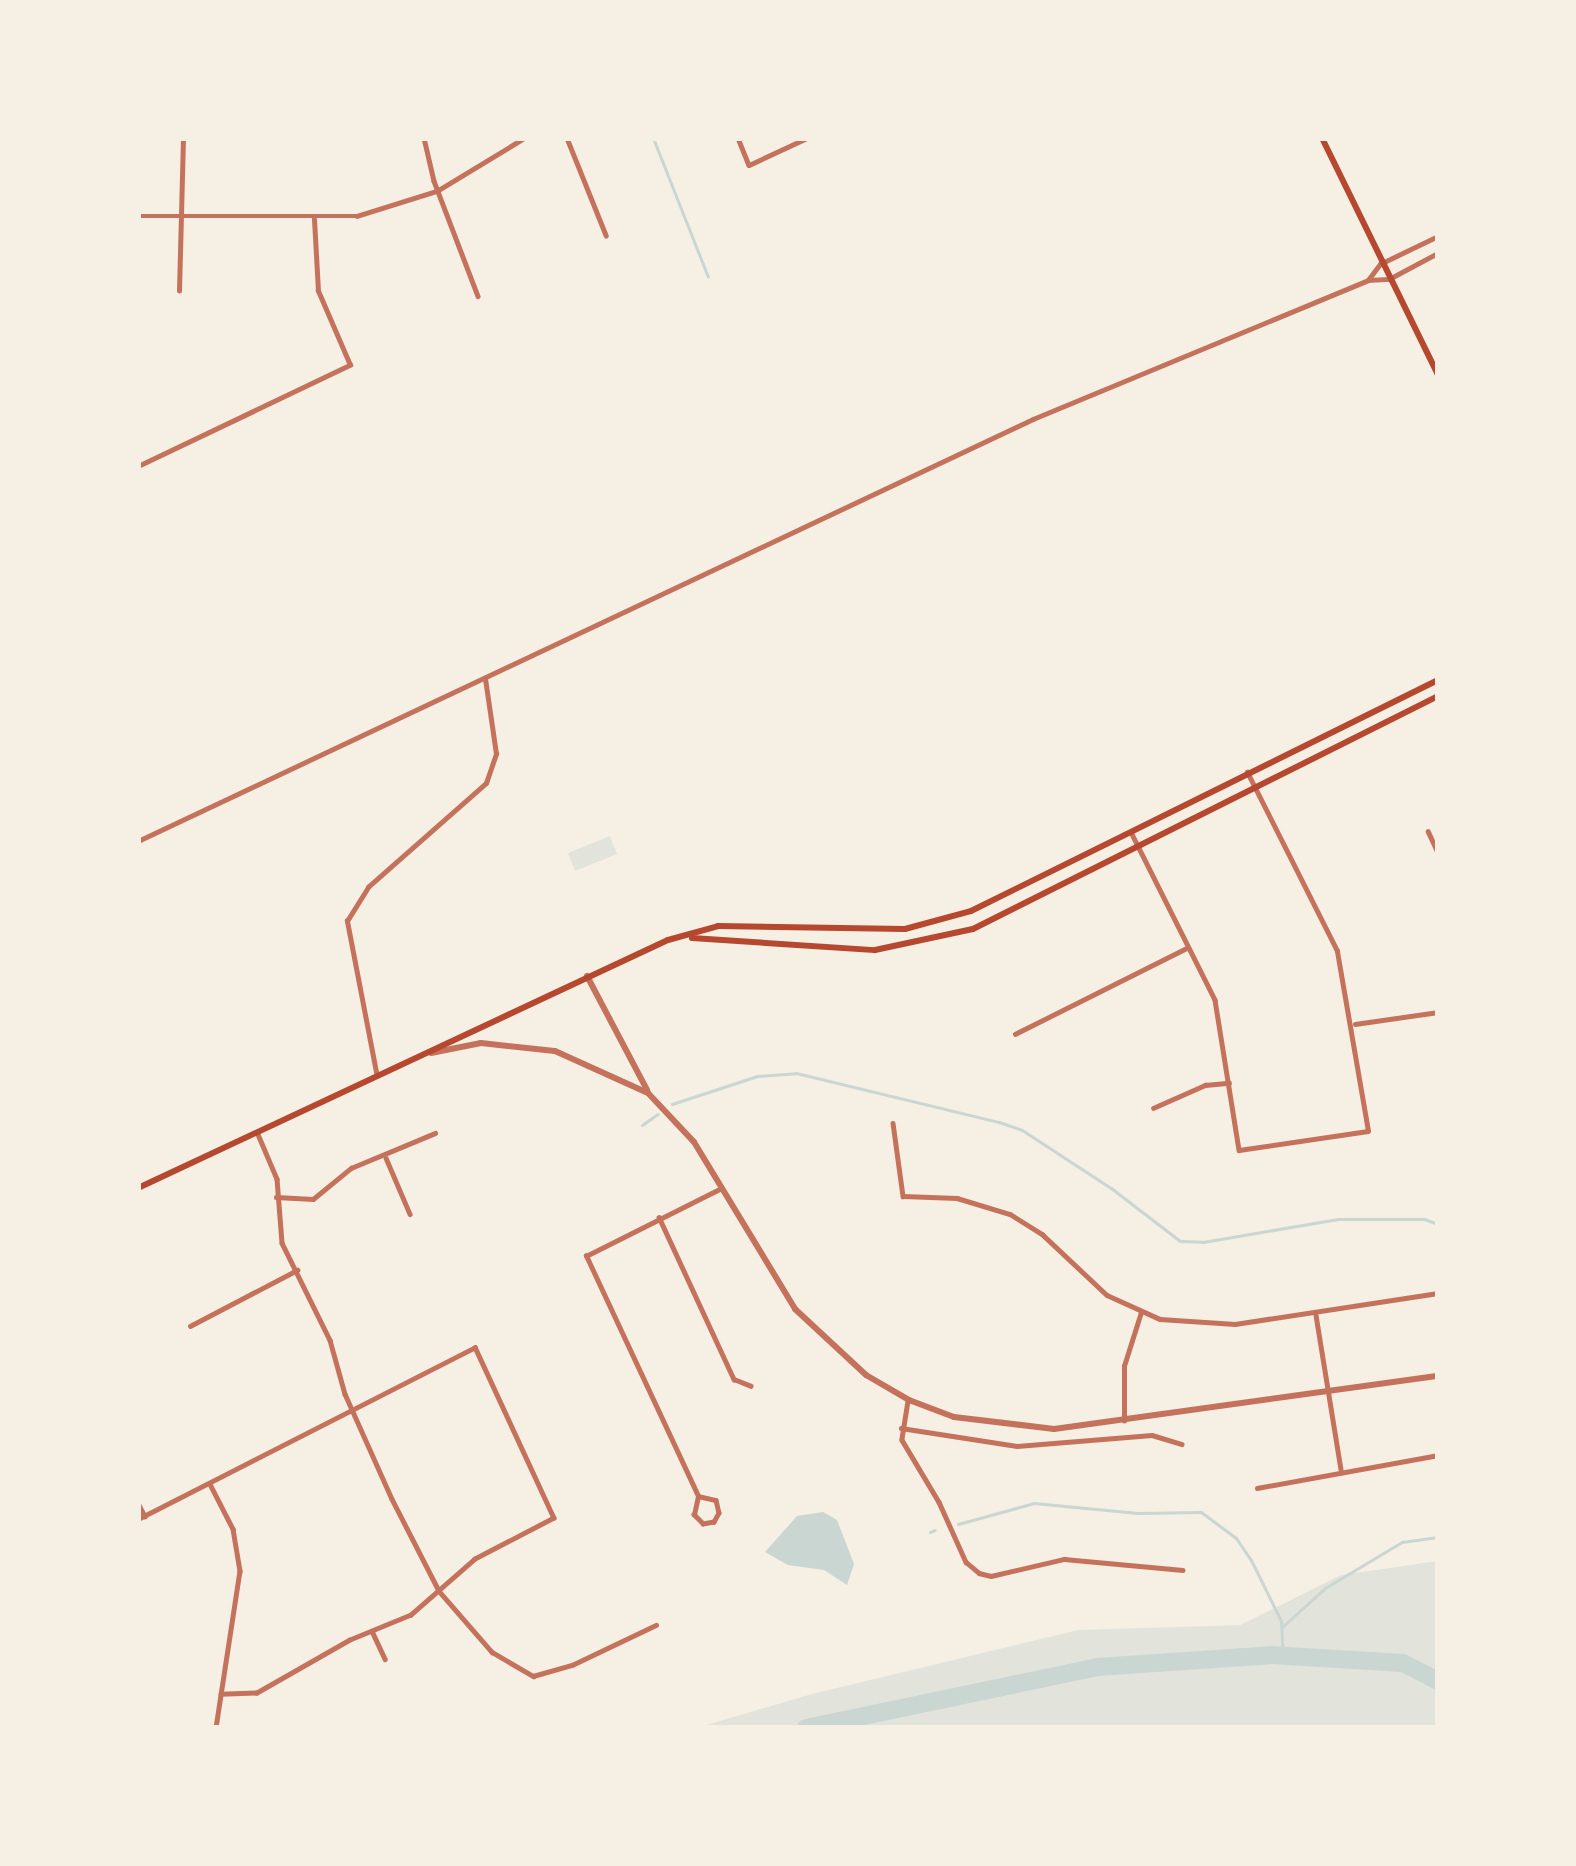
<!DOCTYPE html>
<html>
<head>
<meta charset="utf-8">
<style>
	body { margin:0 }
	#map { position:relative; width:1576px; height:1866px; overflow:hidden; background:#f6efe4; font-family:"DM Sans",sans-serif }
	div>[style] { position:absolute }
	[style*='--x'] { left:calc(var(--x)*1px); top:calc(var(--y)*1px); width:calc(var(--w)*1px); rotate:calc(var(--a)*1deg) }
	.green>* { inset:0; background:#e2e4dc }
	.water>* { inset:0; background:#c9d6d2 }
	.stream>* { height:3px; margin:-1.5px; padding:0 1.5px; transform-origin:1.5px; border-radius:1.5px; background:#c9d6d2 }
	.river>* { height:18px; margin:-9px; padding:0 9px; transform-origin:9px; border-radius:9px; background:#c9d6d2 }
	.path>* { height:3px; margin:-1.5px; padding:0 1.5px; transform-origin:1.5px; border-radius:1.5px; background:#b5482f }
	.minor>* { height:4.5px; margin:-2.25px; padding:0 2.25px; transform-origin:2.25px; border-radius:2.25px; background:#c5725c }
	.tertiary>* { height:6px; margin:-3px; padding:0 3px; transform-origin:3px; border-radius:3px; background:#c5725c }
	.secondary>* { height:6px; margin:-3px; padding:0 3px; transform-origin:3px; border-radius:3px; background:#b5482f }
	span { translate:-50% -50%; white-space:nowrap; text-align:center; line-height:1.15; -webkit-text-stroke:12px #f6efe4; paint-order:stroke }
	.frame { position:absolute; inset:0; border:141px solid #f6efe4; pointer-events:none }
</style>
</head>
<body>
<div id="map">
	<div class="green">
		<i style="clip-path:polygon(610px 836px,617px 854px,575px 871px,568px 853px)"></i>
		<i style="clip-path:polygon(1438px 1561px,1438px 1728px,696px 1728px,812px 1694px,1078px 1630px,1240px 1625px,1341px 1575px)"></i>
	</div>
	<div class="water">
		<i style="clip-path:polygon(823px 1512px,837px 1520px,854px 1564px,847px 1585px,824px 1570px,788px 1565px,765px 1552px,797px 1516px)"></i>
	</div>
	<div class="stream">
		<i style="--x:653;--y:138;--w:149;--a:68.4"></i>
		<i style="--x:672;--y:1104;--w:89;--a:-18.2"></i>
		<i style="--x:757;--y:1076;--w:39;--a:-4"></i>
		<i style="--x:796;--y:1073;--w:209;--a:13.6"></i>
		<i style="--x:999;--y:1122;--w:24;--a:19"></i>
		<i style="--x:1022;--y:1130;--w:106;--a:33.1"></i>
		<i style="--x:1111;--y:1188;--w:87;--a:37.5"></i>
		<i style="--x:1180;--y:1241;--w:23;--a:2"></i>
		<i style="--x:1203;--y:1242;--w:137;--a:-9.7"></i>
		<i style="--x:1338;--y:1219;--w:86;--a:0"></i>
		<i style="--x:1424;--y:1219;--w:15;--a:20"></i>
		<i style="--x:642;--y:1125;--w:19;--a:-35"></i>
		<i style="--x:958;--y:1524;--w:79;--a:-15.4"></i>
		<i style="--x:1034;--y:1503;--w:104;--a:5.5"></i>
		<i style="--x:1138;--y:1513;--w:63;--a:-0.9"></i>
		<i style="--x:1201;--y:1512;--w:44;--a:36.6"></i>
		<i style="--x:1236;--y:1538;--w:27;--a:56"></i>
		<i style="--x:1251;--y:1560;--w:68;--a:63.8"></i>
		<i style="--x:1281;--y:1621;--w:35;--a:87"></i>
		<i style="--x:930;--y:1532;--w:5;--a:-22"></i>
		<i style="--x:1282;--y:1627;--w:58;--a:-42.2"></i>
		<i style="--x:1325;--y:1588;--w:90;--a:-30.9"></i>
		<i style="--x:1402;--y:1542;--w:36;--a:-8"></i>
	</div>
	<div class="river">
		<i style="--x:806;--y:1728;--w:297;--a:-11.8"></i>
		<i style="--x:1097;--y:1667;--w:174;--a:-3.9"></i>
		<i style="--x:1271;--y:1655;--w:132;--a:3.5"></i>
		<i style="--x:1403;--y:1663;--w:39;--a:27"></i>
	</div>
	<div class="path">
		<i style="--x:960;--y:1728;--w:25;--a:0"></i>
	</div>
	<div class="minor">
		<i style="--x:424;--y:138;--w:44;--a:76.9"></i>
		<i style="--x:434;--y:181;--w:123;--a:69.1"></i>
		<i style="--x:567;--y:138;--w:105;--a:68.1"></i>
		<i style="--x:738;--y:138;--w:29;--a:68"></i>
		<i style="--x:749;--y:165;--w:64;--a:-25"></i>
		<i style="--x:138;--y:216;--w:219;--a:0"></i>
		<i style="--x:357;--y:216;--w:84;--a:-17.4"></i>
		<i style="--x:437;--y:191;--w:102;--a:-31.3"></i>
		<i style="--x:1368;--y:280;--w:20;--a:-53"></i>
		<i style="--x:1380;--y:264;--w:64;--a:-25.8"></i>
		<i style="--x:179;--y:291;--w:153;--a:-88.5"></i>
		<i style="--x:138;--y:466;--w:235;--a:-25.5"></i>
		<i style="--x:350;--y:365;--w:81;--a:-113.4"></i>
		<i style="--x:318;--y:291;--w:72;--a:-93.2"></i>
		<i style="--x:1428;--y:831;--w:23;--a:65"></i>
		<i style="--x:1131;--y:832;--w:188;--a:63.4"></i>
		<i style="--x:1215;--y:1000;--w:152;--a:80.9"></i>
		<i style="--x:1239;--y:1150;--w:130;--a:-8.4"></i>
		<i style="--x:1368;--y:1131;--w:183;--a:-99.8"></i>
		<i style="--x:1337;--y:951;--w:200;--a:-116.7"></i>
		<i style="--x:138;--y:841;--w:989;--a:-25.24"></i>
		<i style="--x:1033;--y:419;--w:363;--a:-22.5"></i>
		<i style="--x:1368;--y:280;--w:21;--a:-3"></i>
		<i style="--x:1389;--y:279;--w:55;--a:-28"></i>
		<i style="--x:1355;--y:1024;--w:84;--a:-8.2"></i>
		<i style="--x:1015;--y:1034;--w:192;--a:-26.6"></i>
		<i style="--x:376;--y:1072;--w:154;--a:-100.9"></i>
		<i style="--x:347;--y:921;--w:40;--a:-58"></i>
		<i style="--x:368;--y:887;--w:157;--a:-41.4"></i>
		<i style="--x:486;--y:783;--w:31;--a:-71"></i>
		<i style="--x:496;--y:754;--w:76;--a:-98.3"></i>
		<i style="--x:1153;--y:1108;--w:57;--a:-23.9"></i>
		<i style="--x:1205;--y:1085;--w:24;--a:-5"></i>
		<i style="--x:893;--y:1123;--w:74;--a:82.2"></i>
		<i style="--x:903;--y:1196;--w:54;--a:2.1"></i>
		<i style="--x:957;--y:1198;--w:55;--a:16.8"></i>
		<i style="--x:1010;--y:1214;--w:38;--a:32"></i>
		<i style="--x:1042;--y:1234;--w:89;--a:43.2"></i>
		<i style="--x:1107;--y:1295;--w:58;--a:24.4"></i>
		<i style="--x:1160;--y:1319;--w:75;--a:3.8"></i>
		<i style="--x:1235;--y:1324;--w:205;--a:-8.7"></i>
		<i style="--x:257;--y:1132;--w:51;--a:66.9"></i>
		<i style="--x:277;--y:1179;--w:64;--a:85.5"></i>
		<i style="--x:282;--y:1243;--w:108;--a:63.7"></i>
		<i style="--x:330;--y:1340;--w:56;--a:74.5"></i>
		<i style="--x:345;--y:1394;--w:115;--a:65.9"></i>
		<i style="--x:392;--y:1499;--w:103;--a:62.9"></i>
		<i style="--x:439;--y:1591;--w:81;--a:49"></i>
		<i style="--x:492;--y:1652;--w:48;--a:30.3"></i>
		<i style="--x:533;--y:1676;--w:41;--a:-15.8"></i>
		<i style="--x:572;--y:1665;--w:93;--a:-25.5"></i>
		<i style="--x:386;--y:1158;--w:61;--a:66.8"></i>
		<i style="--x:276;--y:1197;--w:37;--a:3"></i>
		<i style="--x:313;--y:1199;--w:49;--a:-39.2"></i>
		<i style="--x:351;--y:1168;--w:91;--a:-22.6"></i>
		<i style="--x:659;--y:1217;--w:179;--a:65.2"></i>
		<i style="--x:734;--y:1379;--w:18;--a:22"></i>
		<i style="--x:1316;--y:1315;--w:156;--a:80.8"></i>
		<i style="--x:190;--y:1326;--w:121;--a:-27.6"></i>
		<i style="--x:908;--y:1401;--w:39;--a:99"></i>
		<i style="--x:902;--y:1440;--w:72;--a:59.2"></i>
		<i style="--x:939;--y:1502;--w:66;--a:65.8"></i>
		<i style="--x:966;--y:1562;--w:17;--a:40"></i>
		<i style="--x:979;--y:1573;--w:12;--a:14"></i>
		<i style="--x:991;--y:1576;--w:75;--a:-13.1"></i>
		<i style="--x:1064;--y:1559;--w:119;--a:5.3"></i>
		<i style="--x:1124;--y:1421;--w:55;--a:-90"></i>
		<i style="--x:1124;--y:1366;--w:57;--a:-72.5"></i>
		<i style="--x:901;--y:1428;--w:117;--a:8.8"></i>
		<i style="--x:1017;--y:1446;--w:135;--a:-4.7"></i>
		<i style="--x:1152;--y:1435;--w:31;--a:17"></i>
		<i style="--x:210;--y:1484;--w:51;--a:62.9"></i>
		<i style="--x:233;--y:1529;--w:43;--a:80.5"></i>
		<i style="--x:240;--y:1571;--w:159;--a:98.7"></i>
		<i style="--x:1257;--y:1488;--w:184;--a:-10.3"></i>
		<i style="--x:698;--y:1496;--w:18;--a:13"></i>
		<i style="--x:716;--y:1500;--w:13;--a:77"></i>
		<i style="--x:719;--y:1513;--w:10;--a:119"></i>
		<i style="--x:714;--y:1522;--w:11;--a:170"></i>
		<i style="--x:703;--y:1524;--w:13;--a:-135"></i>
		<i style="--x:694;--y:1515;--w:19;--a:-78"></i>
		<i style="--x:698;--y:1496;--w:265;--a:-115"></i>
		<i style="--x:586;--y:1256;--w:150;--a:-26.6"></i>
		<i style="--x:138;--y:1503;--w:15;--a:62"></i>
		<i style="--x:138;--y:1519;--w:378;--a:-27"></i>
		<i style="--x:475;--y:1347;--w:188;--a:65.2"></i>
		<i style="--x:554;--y:1518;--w:89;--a:152.6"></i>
		<i style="--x:475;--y:1559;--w:85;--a:138.8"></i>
		<i style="--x:411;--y:1615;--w:66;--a:157.7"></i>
		<i style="--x:350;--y:1640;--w:107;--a:150.3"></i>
		<i style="--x:257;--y:1693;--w:36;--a:178"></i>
		<i style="--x:372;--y:1631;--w:31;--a:65"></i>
	</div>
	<div class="tertiary">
		<i style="--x:587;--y:976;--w:129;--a:62.2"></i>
		<i style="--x:431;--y:1053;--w:51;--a:-11.3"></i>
		<i style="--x:481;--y:1043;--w:74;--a:6.2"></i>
		<i style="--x:555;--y:1051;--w:102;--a:24.3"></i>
		<i style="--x:648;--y:1093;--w:67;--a:46.8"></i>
		<i style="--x:694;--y:1142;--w:195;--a:58.8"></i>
		<i style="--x:795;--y:1309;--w:97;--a:42.9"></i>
		<i style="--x:866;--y:1375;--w:50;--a:30.2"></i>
		<i style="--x:909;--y:1400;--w:48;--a:20.7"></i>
		<i style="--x:954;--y:1417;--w:101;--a:6.8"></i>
		<i style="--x:1054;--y:1429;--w:388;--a:-7.9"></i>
	</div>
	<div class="secondary">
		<i style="--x:1322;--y:138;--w:264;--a:63.9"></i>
		<i style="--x:692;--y:938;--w:183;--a:3.8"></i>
		<i style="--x:875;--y:950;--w:100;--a:-12.1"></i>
		<i style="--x:973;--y:929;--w:520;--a:-26.61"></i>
		<i style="--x:138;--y:1188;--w:585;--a:-25.08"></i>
		<i style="--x:668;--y:940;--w:52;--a:-15.6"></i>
		<i style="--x:718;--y:926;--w:187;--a:0.9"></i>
		<i style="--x:905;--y:929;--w:68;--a:-15.3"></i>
		<i style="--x:971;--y:911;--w:521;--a:-26.32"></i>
	</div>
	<div class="frame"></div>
</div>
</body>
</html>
